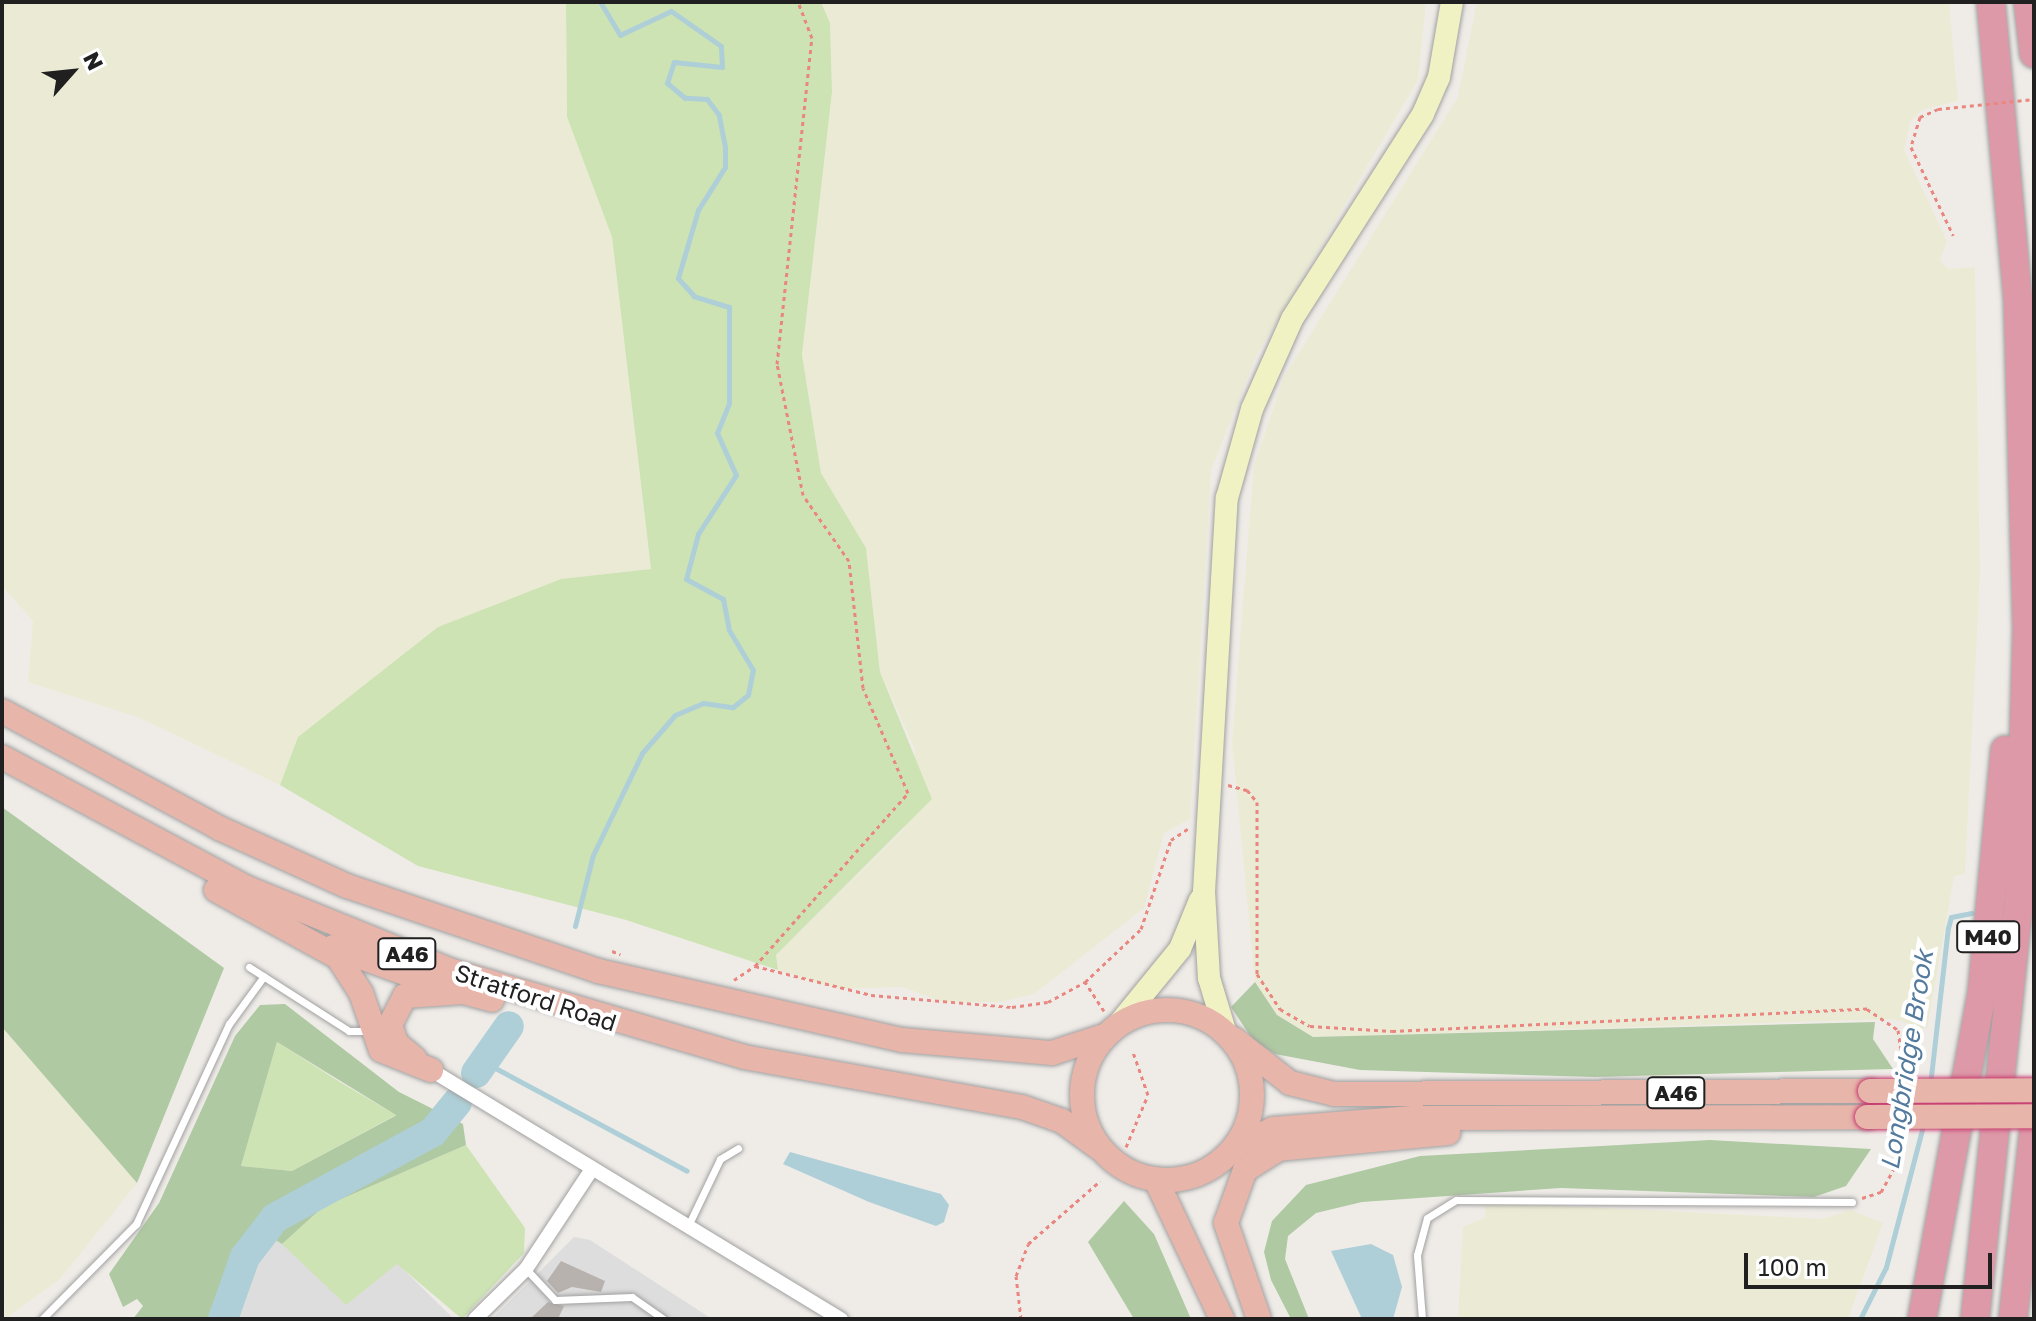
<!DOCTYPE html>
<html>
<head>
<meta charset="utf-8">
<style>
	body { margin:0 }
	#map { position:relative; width:2036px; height:1321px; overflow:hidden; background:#efece8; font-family:"Golos Text",sans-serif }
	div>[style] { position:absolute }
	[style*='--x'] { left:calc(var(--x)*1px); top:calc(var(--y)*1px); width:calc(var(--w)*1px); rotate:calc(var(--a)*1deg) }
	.residential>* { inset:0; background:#dedddd }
	.farmland>* { inset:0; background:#ebebd5 }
	.grass>* { inset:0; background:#cde3b4 }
	.forest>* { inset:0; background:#afc9a2 }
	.water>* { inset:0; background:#aecfd7 }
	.stream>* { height:5px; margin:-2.5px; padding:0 2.5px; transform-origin:2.5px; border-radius:2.5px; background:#aecfd7 }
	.river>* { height:30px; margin:-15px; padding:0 15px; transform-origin:15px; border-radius:15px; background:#aecfd7 }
	.building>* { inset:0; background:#b8b2ae }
	.path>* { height:3px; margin-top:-1.5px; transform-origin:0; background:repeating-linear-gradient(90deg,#e9867f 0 4px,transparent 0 8px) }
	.roads { filter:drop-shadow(0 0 2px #a1a1a1) drop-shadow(0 0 2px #a1a1a1) }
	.service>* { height:7px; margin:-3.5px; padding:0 3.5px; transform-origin:3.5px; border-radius:3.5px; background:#fff }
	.minor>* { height:14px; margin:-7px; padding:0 7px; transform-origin:7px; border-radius:7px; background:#fff }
	.secondary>* { height:22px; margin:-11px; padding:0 11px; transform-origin:11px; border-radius:11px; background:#f1f2c3 }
	.trunk>* { height:24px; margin:-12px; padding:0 12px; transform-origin:12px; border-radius:12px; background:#e7b5aa }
	.trunk>.ring { margin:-12px; padding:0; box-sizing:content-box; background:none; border:24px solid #e7b5aa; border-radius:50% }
	.motorway>* { height:28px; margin:-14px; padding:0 14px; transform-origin:14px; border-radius:14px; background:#dd99a8 }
	.path-bridge>* { height:3px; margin-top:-1.5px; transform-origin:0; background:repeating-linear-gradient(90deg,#e9867f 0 4px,transparent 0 8px) }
	.bridges { filter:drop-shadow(0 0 2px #c63c70) drop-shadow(0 0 2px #c63c70) }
	.trunk-bridge>* { height:24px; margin:-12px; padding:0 12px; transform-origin:12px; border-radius:12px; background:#e7b5aa }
	span { translate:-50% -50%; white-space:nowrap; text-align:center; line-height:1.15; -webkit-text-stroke:8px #fff; paint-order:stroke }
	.shield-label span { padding:2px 6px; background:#fff; border:2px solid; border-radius:6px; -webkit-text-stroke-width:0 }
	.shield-label { font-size:22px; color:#202020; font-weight:700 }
	.street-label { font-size:24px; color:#202020 }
	.water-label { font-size:26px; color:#547a9d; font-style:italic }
	.frame { position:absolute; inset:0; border:4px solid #202020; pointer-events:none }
	.north { position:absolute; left:32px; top:32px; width:80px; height:80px; -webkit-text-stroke:6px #fff; paint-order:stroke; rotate:63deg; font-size:22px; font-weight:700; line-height:32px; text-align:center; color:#202020 }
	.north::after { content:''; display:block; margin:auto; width:28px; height:36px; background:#202020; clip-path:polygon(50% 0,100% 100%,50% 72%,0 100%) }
	.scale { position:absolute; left:1744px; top:1253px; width:248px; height:36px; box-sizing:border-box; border:4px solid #202020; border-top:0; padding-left:10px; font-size:24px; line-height:28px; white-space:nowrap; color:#202020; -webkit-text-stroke:6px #fff; paint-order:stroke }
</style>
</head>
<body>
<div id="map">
	<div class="residential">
		<i style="clip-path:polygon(264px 1232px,282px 1244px,397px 1263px,454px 1319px,223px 1319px,245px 1257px)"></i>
		<i style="clip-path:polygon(574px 1237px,590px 1240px,712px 1319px,492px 1319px)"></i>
	</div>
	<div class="farmland">
		<i style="clip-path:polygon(2px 2px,566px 2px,567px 117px,612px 237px,651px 569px,561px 579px,298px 737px,280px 785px,140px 718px,28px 682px,33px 621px,2px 586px)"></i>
		<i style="clip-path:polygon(821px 2px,1426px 2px,1418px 80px,1256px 356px,1211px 470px,1190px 819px,1164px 833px,1144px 908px,1034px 994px,999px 1002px,943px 1002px,902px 987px,839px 989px,778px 970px,776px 955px,904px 829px,915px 749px,880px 672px,866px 548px,821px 473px,802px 355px,832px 92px,830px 23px)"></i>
		<i style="clip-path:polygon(1477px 2px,1949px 2px,1958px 101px,1922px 110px,1910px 122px,1904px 150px,1947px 241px,1940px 260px,1948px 269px,1975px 267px,1980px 573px,1965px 874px,1954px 876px,1927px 1029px,1893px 1019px,1313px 1037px,1277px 1015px,1255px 982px,1232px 742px,1254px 465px,1284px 377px,1458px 97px)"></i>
		<i style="clip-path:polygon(2px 1027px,137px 1183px,60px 1279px,5px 1319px)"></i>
		<i style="clip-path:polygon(1485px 1202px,1823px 1219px,1850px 1210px,1883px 1223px,1848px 1319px,1458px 1319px,1463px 1227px,1486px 1217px)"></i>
	</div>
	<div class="grass">
		<i style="clip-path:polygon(566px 2px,821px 2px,830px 23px,832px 92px,802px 355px,821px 473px,866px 548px,880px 672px,932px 799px,776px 955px,778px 970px,626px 920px,418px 866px,280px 785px,298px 737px,438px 627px,561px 579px,651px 569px,612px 237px,567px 117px)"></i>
		<i style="clip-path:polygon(277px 1042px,340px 1082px,396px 1115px,292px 1171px,241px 1166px)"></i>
		<i style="clip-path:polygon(466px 1145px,525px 1228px,524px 1253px,462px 1319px,397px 1264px,346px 1305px,282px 1244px,323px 1207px)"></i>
	</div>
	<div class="forest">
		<i style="clip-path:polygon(2px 807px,224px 968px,137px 1183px,2px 1027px)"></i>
		<i style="clip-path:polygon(1255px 982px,1277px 1015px,1313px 1037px,1875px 1022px,1873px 1039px,1893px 1069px,1595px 1077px,1360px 1070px,1275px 1054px,1253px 1040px,1231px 1007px)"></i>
		<i style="clip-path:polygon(evenodd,285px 1004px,399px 1092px,463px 1124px,466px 1145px,323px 1207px,282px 1244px,264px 1233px,245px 1257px,223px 1319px,133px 1319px,143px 1306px,137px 1299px,123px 1307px,109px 1274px,159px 1203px,235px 1036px,260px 1005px,285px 1004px,277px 1042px,396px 1115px,395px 1116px,292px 1171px,241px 1166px,277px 1042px)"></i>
		<i style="clip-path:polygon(1710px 1140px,1871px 1149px,1846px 1186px,1814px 1197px,1561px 1188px,1362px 1202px,1316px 1213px,1288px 1236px,1285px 1259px,1309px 1319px,1291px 1319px,1271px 1280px,1264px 1252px,1272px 1221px,1306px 1185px,1420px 1156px)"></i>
		<i style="clip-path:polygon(1124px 1201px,1154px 1234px,1191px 1319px,1134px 1319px,1088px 1242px)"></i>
	</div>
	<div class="water">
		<i style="clip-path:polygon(790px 1152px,941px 1194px,949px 1205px,944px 1222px,936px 1226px,869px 1202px,783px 1164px)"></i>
		<i style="clip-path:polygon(1371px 1244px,1393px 1255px,1402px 1287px,1393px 1319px,1362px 1319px,1331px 1251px)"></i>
	</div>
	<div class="stream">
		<i style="--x:575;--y:926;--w:73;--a:-75.8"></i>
		<i style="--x:593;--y:855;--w:113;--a:-64.3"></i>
		<i style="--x:642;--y:753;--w:50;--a:-49"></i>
		<i style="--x:675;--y:715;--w:30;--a:-23"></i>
		<i style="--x:703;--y:703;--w:30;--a:8"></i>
		<i style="--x:733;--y:707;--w:19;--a:-39"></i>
		<i style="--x:748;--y:695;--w:25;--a:-79"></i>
		<i style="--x:753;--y:670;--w:47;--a:-121"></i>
		<i style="--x:729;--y:630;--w:32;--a:-101"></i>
		<i style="--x:723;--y:599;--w:42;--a:-151.6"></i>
		<i style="--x:686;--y:579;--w:47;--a:-75.1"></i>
		<i style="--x:698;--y:534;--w:70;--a:-57.2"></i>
		<i style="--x:736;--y:475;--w:46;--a:-114.3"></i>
		<i style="--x:717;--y:433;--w:32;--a:-68"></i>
		<i style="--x:729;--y:403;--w:96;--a:-90"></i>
		<i style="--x:729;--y:307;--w:37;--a:-163"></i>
		<i style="--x:694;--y:296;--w:24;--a:-132"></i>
		<i style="--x:678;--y:278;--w:71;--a:-73.6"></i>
		<i style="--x:698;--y:210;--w:51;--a:-57.9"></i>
		<i style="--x:725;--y:167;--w:20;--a:-90"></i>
		<i style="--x:725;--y:147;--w:33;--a:-101"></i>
		<i style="--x:719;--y:115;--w:20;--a:-127"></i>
		<i style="--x:707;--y:99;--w:22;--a:-177"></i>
		<i style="--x:685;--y:98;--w:23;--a:-140"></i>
		<i style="--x:667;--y:83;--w:22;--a:-72"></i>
		<i style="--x:674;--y:62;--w:48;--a:5.9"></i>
		<i style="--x:722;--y:67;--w:21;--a:-93"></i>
		<i style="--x:721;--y:46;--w:61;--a:-145"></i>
		<i style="--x:671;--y:11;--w:56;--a:154.8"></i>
		<i style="--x:620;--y:35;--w:39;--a:-121"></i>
		<i style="--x:484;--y:1062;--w:230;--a:28.2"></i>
		<i style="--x:1930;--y:1085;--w:158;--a:-83.5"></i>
		<i style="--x:1948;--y:928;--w:11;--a:-75"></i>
		<i style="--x:1951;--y:917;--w:21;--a:-11"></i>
		<i style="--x:1860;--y:1319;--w:58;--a:-63.4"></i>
		<i style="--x:1886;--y:1267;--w:150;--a:-75.3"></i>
	</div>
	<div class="river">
		<i style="--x:476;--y:1073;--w:57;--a:-54.9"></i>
		<i style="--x:223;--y:1319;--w:66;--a:-70.5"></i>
		<i style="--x:245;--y:1257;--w:49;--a:-52.4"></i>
		<i style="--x:275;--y:1218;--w:180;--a:-28.6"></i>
		<i style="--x:433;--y:1132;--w:38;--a:-51"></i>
	</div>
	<div class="building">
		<i style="clip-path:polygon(561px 1261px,605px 1281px,601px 1292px,572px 1287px,558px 1293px,547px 1281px)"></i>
		<i style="clip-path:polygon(548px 1302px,564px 1306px,558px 1319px,530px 1319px)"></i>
	</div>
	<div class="path">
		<i style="--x:1938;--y:109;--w:20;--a:156"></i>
		<i style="--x:1920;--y:117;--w:31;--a:107"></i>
		<i style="--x:1911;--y:147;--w:98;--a:64.5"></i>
		<i style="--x:1228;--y:785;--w:20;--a:15"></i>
		<i style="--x:1247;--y:790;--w:16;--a:50"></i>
		<i style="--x:1257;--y:802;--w:172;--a:90"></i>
		<i style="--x:1257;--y:974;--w:42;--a:56.7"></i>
		<i style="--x:1280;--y:1009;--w:34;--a:30"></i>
		<i style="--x:1310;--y:1026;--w:82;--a:3.5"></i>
		<i style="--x:1392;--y:1031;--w:476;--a:-2.7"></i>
		<i style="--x:1867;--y:1009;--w:37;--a:34"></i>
		<i style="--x:1898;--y:1030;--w:42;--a:81.9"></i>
		<i style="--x:612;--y:951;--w:9;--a:21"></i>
		<i style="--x:755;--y:966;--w:231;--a:-48.5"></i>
		<i style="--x:908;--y:793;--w:114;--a:-113.2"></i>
		<i style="--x:863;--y:688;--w:128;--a:-96.3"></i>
		<i style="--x:849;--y:561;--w:80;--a:-124.9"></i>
		<i style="--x:803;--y:495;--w:134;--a:-101.2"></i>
		<i style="--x:777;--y:364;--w:328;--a:-83.9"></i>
		<i style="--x:812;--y:38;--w:39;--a:-111"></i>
		<i style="--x:734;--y:980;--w:25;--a:-34"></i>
		<i style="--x:755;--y:966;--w:120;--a:14"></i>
		<i style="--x:871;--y:995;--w:142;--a:4.9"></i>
		<i style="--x:1012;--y:1007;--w:36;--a:-8"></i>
		<i style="--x:1048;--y:1002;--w:42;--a:-28.4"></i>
		<i style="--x:1104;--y:1011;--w:35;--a:-123"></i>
		<i style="--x:1085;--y:982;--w:77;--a:-43.4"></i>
		<i style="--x:1141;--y:929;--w:94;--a:-71.4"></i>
		<i style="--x:1171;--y:840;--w:23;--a:-34"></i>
		<i style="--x:1126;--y:1147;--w:56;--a:-67.1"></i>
		<i style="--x:1148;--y:1095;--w:46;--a:-109.2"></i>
		<i style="--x:1862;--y:1198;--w:20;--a:-18"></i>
		<i style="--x:1881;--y:1192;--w:31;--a:-61"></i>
		<i style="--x:1896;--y:1165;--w:30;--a:-86"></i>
		<i style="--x:1021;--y:1319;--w:43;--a:-96.6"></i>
		<i style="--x:1016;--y:1276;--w:34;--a:-69"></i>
		<i style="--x:1028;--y:1244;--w:96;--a:-41.2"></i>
	</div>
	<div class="roads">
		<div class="service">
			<i style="--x:249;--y:967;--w:119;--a:32.6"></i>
			<i style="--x:349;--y:1031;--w:20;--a:0"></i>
			<i style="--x:687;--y:1228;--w:76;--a:-64.4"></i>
			<i style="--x:720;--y:1159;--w:21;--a:-31"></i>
			<i style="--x:526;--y:1269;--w:42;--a:46.9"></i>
			<i style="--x:555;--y:1300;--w:77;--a:-2.2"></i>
			<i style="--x:632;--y:1297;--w:39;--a:35"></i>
			<i style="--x:42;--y:1319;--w:134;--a:-45.3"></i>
			<i style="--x:136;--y:1224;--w:221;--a:-65.1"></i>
			<i style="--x:229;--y:1024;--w:59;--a:-53.9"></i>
			<i style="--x:1422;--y:1319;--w:64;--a:-94.5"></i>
			<i style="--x:1417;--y:1255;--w:38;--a:-75"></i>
			<i style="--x:1427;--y:1218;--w:34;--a:-32"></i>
			<i style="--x:1456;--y:1200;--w:396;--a:0.3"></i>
		</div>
		<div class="minor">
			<i style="--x:431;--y:1070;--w:480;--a:31.3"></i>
			<i style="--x:475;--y:1319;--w:71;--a:-44.4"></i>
			<i style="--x:526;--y:1269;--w:120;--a:-56.6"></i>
		</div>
		<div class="secondary">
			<i style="--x:1118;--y:1025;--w:98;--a:-50.8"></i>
			<i style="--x:1180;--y:949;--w:53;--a:-67.8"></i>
			<i style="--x:1225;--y:1031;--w:55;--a:-106.8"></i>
			<i style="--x:1209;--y:978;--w:86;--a:-93.3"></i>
			<i style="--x:1204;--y:892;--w:395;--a:-86.7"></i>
			<i style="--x:1227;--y:498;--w:92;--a:-74.3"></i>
			<i style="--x:1252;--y:409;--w:98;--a:-66"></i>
			<i style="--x:1292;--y:319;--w:243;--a:-57.4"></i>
			<i style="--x:1423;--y:114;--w:40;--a:-66.6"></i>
			<i style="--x:1439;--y:77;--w:76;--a:-80.2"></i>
		</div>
		<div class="trunk">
			<i style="--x:2;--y:711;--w:247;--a:28.3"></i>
			<i style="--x:219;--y:828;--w:141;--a:24.4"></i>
			<i style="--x:347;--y:886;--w:265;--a:18.7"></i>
			<i style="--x:598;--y:971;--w:312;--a:12.8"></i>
			<i style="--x:902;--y:1040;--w:151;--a:5"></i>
			<i style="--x:1052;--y:1053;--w:55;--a:-18.1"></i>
			<i style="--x:2;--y:757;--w:276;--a:28.1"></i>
			<i style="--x:245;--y:887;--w:223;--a:22.1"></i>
			<i style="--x:452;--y:971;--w:304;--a:16.4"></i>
			<i style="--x:744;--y:1057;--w:282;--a:10.2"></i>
			<i style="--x:1022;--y:1107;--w:42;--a:19.3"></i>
			<i style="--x:1062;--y:1121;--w:46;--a:36.1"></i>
			<i style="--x:216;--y:890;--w:139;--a:28.8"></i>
			<i style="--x:338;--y:957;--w:43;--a:57.4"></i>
			<i style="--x:361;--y:993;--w:60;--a:70.7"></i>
			<i style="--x:381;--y:1050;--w:54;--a:21.8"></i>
			<i style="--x:333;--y:947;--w:115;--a:19.9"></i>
			<i class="ring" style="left:1082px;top:1010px;width:146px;height:146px"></i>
			<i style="--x:1234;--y:1039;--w:71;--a:38.2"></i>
			<i style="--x:1290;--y:1083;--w:45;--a:14"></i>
			<i style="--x:1334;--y:1094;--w:536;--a:-0.32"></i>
			<i style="--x:415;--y:1059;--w:25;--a:-140"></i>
			<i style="--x:396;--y:1043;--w:19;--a:-108"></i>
			<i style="--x:390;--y:1025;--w:33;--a:-63"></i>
			<i style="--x:405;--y:996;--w:58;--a:-3.9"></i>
			<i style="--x:463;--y:992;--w:30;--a:15"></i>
			<i style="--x:1235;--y:1148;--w:42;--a:-26.6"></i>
			<i style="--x:1273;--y:1129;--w:140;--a:-4.5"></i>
			<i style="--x:1413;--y:1118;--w:454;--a:-0.1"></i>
			<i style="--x:1157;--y:1182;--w:152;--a:64.6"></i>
			<i style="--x:1259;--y:1319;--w:102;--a:-109"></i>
			<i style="--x:1226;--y:1223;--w:56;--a:-70.3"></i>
			<i style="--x:1245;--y:1170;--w:39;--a:-32"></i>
			<i style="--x:1278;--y:1149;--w:171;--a:-5.4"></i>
		</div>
		<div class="motorway">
			<i style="--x:2028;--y:2;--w:52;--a:83.4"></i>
			<i style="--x:1922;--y:1319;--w:332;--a:-79.6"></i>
			<i style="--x:1982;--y:992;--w:243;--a:-84.6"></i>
			<i style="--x:1975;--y:1319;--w:421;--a:-84"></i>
			<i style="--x:2019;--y:900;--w:273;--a:-88.3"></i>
			<i style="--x:2027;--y:627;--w:326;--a:-91.6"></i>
			<i style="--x:2018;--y:301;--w:300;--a:-95.2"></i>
			<i style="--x:2013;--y:1319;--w:192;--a:-83.7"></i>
		</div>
	</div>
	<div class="path-bridge">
		<i style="--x:1938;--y:109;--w:97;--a:-5.9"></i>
	</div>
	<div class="bridges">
		<div class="trunk-bridge">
			<i style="--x:1870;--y:1091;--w:164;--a:-0.3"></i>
			<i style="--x:1867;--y:1117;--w:167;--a:-0.3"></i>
		</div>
	</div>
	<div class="shield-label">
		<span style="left:1988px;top:937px">M40</span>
		<span style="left:407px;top:954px">A46</span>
		<span style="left:1676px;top:1093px">A46</span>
	</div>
	<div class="street-label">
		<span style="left:536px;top:997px;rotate:18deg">Stratford Road</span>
	</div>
	<div class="water-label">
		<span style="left:1907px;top:1060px;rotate:-81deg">Longbridge Brook</span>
	</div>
	<div class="frame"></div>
	<div class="north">N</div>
	<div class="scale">100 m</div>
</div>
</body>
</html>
